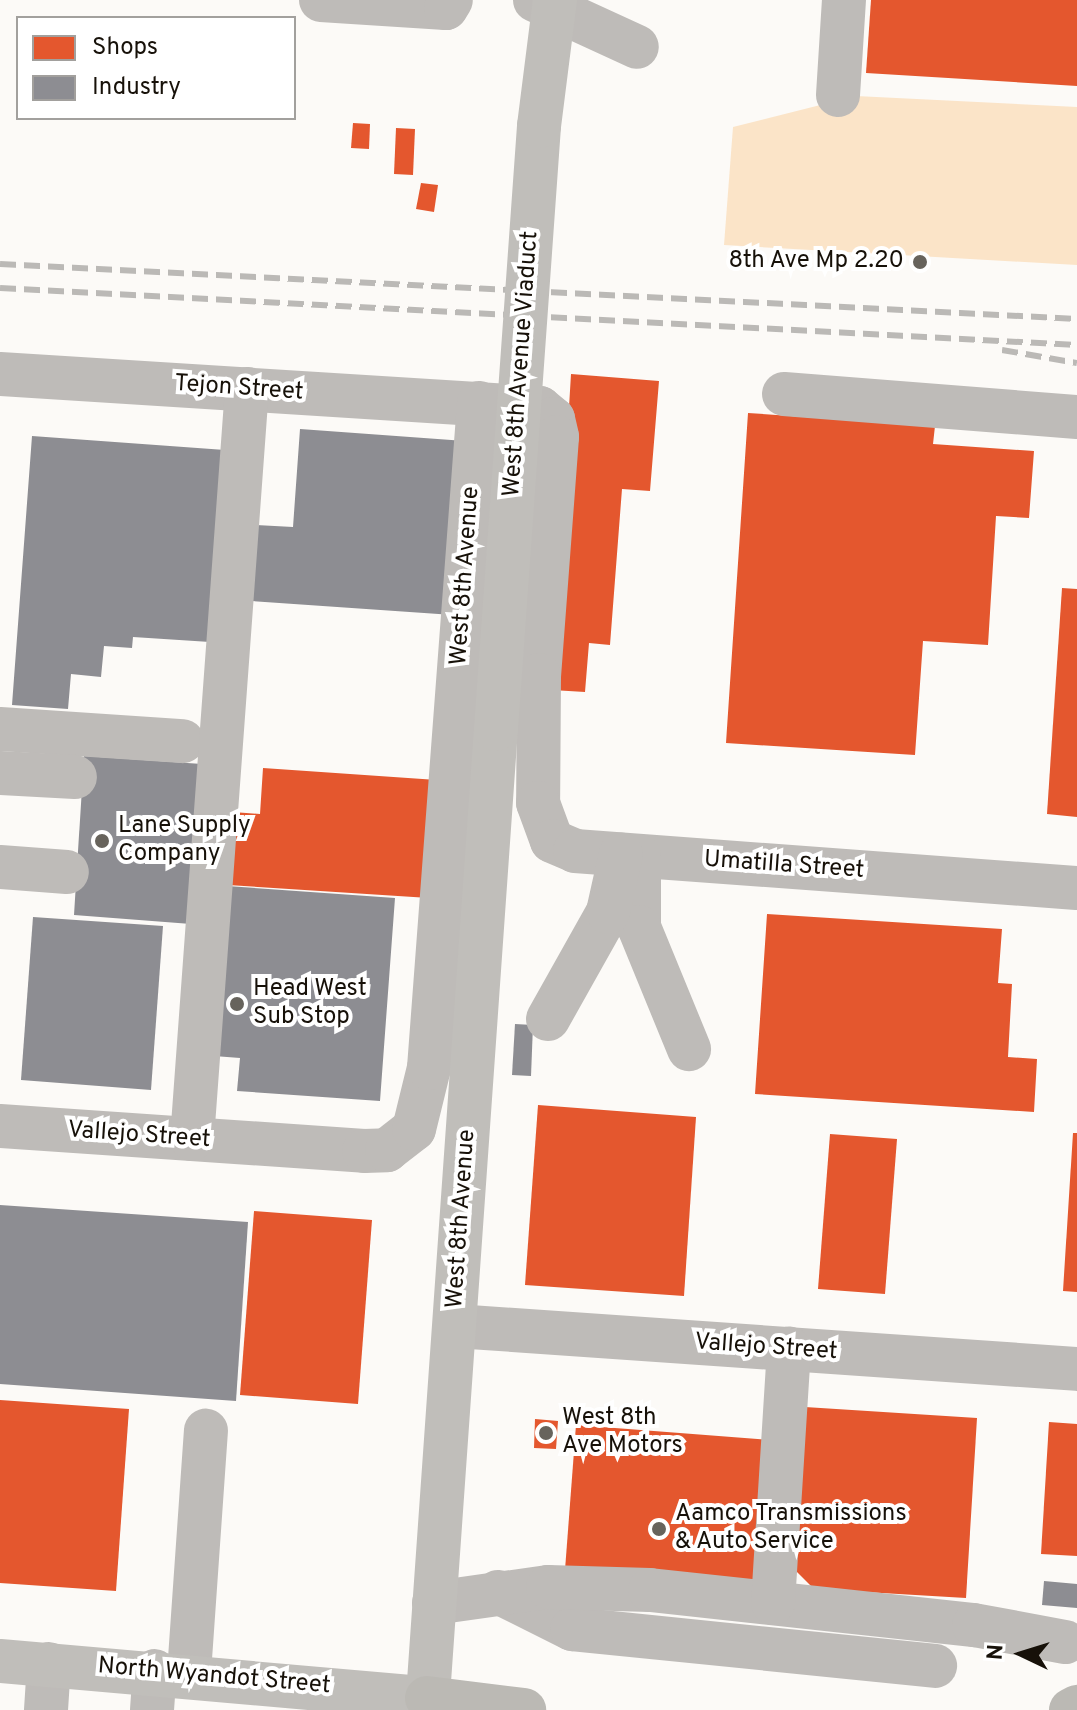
<!DOCTYPE html>
<html>
<head>
<meta charset="utf-8">
<style>
	body { margin:0 }
	#map { position:relative; width:1077px; height:1710px; overflow:hidden; background:#fcfaf7; font-family:Overpass,sans-serif }
	div>[style] { position:absolute }
	[style*='--x'] { left:calc(var(--x)*1px); top:calc(var(--y)*1px); width:calc(var(--w)*1px); rotate:calc(var(--a)*1deg) }
	.green>* { inset:0; background:#fbe4c8 }
	.shops>* { inset:0; background:#e4572e }
	.industry>* { inset:0; background:#8d8d92 }
	.minor>* { height:44px; margin:-22px; padding:0 22px; transform-origin:22px; border-radius:22px; background:#bebbb8 }
	.major>* { height:44px; margin:-22px; padding:0 22px; transform-origin:22px; border-radius:22px; background:#c0beba }
	.highway>* { height:44px; margin:-22px; padding:0 22px; transform-origin:22px; border-radius:22px; background:#bbb9b4 }
	.rail>* { height:6px; margin-top:-3px; transform-origin:0; background:repeating-linear-gradient(90deg,#bbb9b6 0 16px,transparent 0 24px) }
	.major-bridge>* { height:44px; margin:-22px; padding:0 22px; transform-origin:22px; border-radius:22px; background:#c0beba }
	.dots>* { width:22px; height:22px; translate:-50% -50%; box-sizing:border-box; border:4px solid #fff; border-radius:50% }
	span { translate:-50% -50%; white-space:nowrap; text-align:center; line-height:1.15; -webkit-text-stroke:8px #fff; paint-order:stroke }
	.poi-label { font-size:24px; color:#171109 }
	.right { translate:-100% -50%; text-align:right }
	.left { translate:0 -50%; text-align:left }
	.street-label { font-size:24px; color:#171109 }
	.legend { position:absolute; left:16px; top:16px; width:280px; height:104px; box-sizing:border-box; background:#fff; border:2px solid #a2a09d; margin:0; padding:10px 14px; list-style:none; font-size:24px; color:#171109 }
	.legend li { display:flex; align-items:center; gap:16px; height:40px }
	.legend b { width:40px; border:2px solid #a2a09d }
	.north { position:absolute; left:981px; top:1614px; width:80px; height:80px; -webkit-text-stroke:6px #fff; paint-order:stroke; rotate:274deg; font-size:22px; font-weight:700; line-height:32px; text-align:center; color:#171109 }
	.north::after { content:''; display:block; margin:auto; width:28px; height:36px; background:#171109; clip-path:polygon(50% 0,100% 100%,50% 72%,0 100%) }
</style>
</head>
<body>
<div id="map">
	<div class="green">
		<i style="clip-path:polygon(856px 96px,1077px 107px,1077px 265px,724px 245px,733px 127px)"></i>
	</div>
	<div class="shops">
		<i style="clip-path:polygon(871px 0,1077px 0,1077px 86px,866px 73px)"></i>
		<i style="clip-path:polygon(353px 123px,370px 124px,369px 149px,351px 148px)"></i>
		<i style="clip-path:polygon(396px 128px,415px 129px,413px 175px,394px 174px)"></i>
		<i style="clip-path:polygon(421px 183px,438px 185px,434px 212px,416px 209px)"></i>
		<i style="clip-path:polygon(571px 374px,659px 381px,650px 491px,622px 489px,610px 645px,589px 643px,585px 692px,552px 690px)"></i>
		<i style="clip-path:polygon(748px 413px,935px 426px,933px 444px,1034px 451px,1029px 518px,996px 516px,988px 645px,923px 641px,915px 755px,726px 743px)"></i>
		<i style="clip-path:polygon(1062px 588px,1077px 589px,1077px 817px,1047px 814px)"></i>
		<i style="clip-path:polygon(263px 768px,437px 780px,429px 898px,228px 885px,233px 812px,260px 814px)"></i>
		<i style="clip-path:polygon(767px 914px,1002px 929px,998px 983px,1012px 984px,1008px 1057px,1037px 1059px,1034px 1112px,755px 1094px)"></i>
		<i style="clip-path:polygon(538px 1105px,696px 1117px,684px 1296px,525px 1285px)"></i>
		<i style="clip-path:polygon(1073px 1133px,1077px 1133px,1077px 1292px,1063px 1291px)"></i>
		<i style="clip-path:polygon(830px 1134px,897px 1139px,885px 1294px,818px 1289px)"></i>
		<i style="clip-path:polygon(254px 1211px,372px 1220px,358px 1404px,240px 1395px)"></i>
		<i style="clip-path:polygon(0 1400px,129px 1409px,116px 1591px,0 1583px)"></i>
		<i style="clip-path:polygon(805px 1407px,977px 1418px,966px 1598px,814px 1589px,794px 1569px)"></i>
		<i style="clip-path:polygon(535px 1419px,558px 1421px,556px 1449px,534px 1448px)"></i>
		<i style="clip-path:polygon(1049px 1422px,1077px 1424px,1077px 1556px,1041px 1554px)"></i>
		<i style="clip-path:polygon(576px 1425px,770px 1440px,760px 1584px,565px 1570px)"></i>
	</div>
	<div class="industry">
		<i style="clip-path:polygon(300px 429px,465px 441px,453px 615px,251px 601px,256px 525px,293px 527px)"></i>
		<i style="clip-path:polygon(32px 436px,225px 450px,210px 642px,133px 637px,132px 648px,104px 646px,101px 677px,71px 674px,68px 709px,12px 705px)"></i>
		<i style="clip-path:polygon(84px 756px,202px 764px,191px 924px,74px 915px)"></i>
		<i style="clip-path:polygon(227px 886px,395px 898px,380px 1101px,237px 1091px,240px 1058px,214px 1056px)"></i>
		<i style="clip-path:polygon(33px 917px,163px 926px,151px 1090px,21px 1080px)"></i>
		<i style="clip-path:polygon(515px 1024px,533px 1025px,531px 1076px,512px 1075px)"></i>
		<i style="clip-path:polygon(0 1205px,248px 1222px,236px 1401px,0 1384px)"></i>
		<i style="clip-path:polygon(1044px 1581px,1077px 1584px,1077px 1608px,1042px 1605px)"></i>
	</div>
	<div class="minor">
		<i style="--x:321;--y:0;--w:125;--a:3.7"></i>
		<i style="--x:446;--y:8;--w:9;--a:-58"></i>
		<i style="--x:535;--y:0;--w:112;--a:24.7"></i>
		<i style="--x:838;--y:95;--w:95;--a:-86.4"></i>
		<i style="--x:0;--y:374;--w:541;--a:3.6"></i>
		<i style="--x:540;--y:408;--w:17;--a:40"></i>
		<i style="--x:553;--y:419;--w:18;--a:77"></i>
		<i style="--x:557;--y:437;--w:239;--a:94.3"></i>
		<i style="--x:539;--y:675;--w:128;--a:90.4"></i>
		<i style="--x:538;--y:803;--w:40;--a:69.8"></i>
		<i style="--x:552;--y:841;--w:25;--a:23"></i>
		<i style="--x:575;--y:851;--w:503;--a:4.22"></i>
		<i style="--x:784;--y:394;--w:294;--a:4.5"></i>
		<i style="--x:0;--y:729;--w:183;--a:3.8"></i>
		<i style="--x:0;--y:773;--w:75;--a:3.1"></i>
		<i style="--x:639;--y:856;--w:71;--a:90"></i>
		<i style="--x:639;--y:927;--w:132;--a:67.7"></i>
		<i style="--x:0;--y:867;--w:67;--a:4.3"></i>
		<i style="--x:548;--y:1019;--w:123;--a:-60.7"></i>
		<i style="--x:608;--y:912;--w:59;--a:-77.4"></i>
		<i style="--x:0;--y:1126;--w:365;--a:3.9"></i>
		<i style="--x:364;--y:1151;--w:23;--a:-2"></i>
		<i style="--x:387;--y:1150;--w:34;--a:-38"></i>
		<i style="--x:414;--y:1129;--w:63;--a:-76.2"></i>
		<i style="--x:429;--y:1068;--w:667;--a:-85.7"></i>
		<i style="--x:192;--y:1139;--w:752;--a:-85.81"></i>
		<i style="--x:455;--y:1326;--w:623;--a:3.95"></i>
		<i style="--x:498;--y:1592;--w:83;--a:26.6"></i>
		<i style="--x:572;--y:1629;--w:365;--a:5.8"></i>
		<i style="--x:434;--y:1603;--w:115;--a:-8"></i>
		<i style="--x:548;--y:1587;--w:102;--a:1.7"></i>
		<i style="--x:650;--y:1590;--w:326;--a:6.2"></i>
		<i style="--x:974;--y:1625;--w:93;--a:10.6"></i>
		<i style="--x:773;--y:1603;--w:255;--a:-86.4"></i>
		<i style="--x:189;--y:1673;--w:243;--a:-86"></i>
		<i style="--x:46;--y:1710;--w:46;--a:-86.3"></i>
		<i style="--x:152;--y:1710;--w:39;--a:-86"></i>
	</div>
	<div class="major">
		<i style="--x:0;--y:1661;--w:429;--a:5"></i>
		<i style="--x:427;--y:1710;--w:983;--a:-85.98"></i>
	</div>
	<div class="highway">
		<i style="--x:427;--y:1698;--w:98;--a:7.1"></i>
		<i style="--x:1071;--y:1710;--w:7;--a:-27"></i>
	</div>
	<div class="rail">
		<i style="--x:0;--y:264;--w:1078;--a:2.92"></i>
		<i style="--x:0;--y:288;--w:1079;--a:3.03"></i>
		<i style="--x:1002;--y:350;--w:76;--a:9.8"></i>
	</div>
	<div class="major-bridge">
		<i style="--x:496;--y:729;--w:605;--a:-85.92"></i>
		<i style="--x:539;--y:126;--w:127;--a:-82.8"></i>
	</div>
	<div class="dots">
		<i style="left:920px;top:262px;background:#67635c"></i>
		<i style="left:102px;top:841px;background:#67635c"></i>
		<i style="left:237px;top:1004px;background:#67635c"></i>
		<i style="left:546px;top:1433px;background:#67635c"></i>
		<i style="left:659px;top:1529px;background:#67635c"></i>
	</div>
	<div class="poi-label">
		<span class="right" style="left:904px;top:262px">8th Ave Mp 2.20</span>
		<span class="left" style="left:118px;top:841px">Lane Supply<br>Company</span>
		<span class="left" style="left:253px;top:1004px">Head West<br>Sub Stop</span>
		<span class="left" style="left:562px;top:1433px">West 8th<br>Ave Motors</span>
		<span class="left" style="left:675px;top:1529px">Aamco Transmissions<br>&amp; Auto Service</span>
	</div>
	<div class="street-label">
		<span style="left:522px;top:364px;rotate:-86deg">West 8th Avenue Viaduct</span>
		<span style="left:239px;top:389px;rotate:4deg">Tejon Street</span>
		<span style="left:466px;top:576px;rotate:-86deg">West 8th Avenue</span>
		<span style="left:784px;top:866px;rotate:4deg">Umatilla Street</span>
		<span style="left:139px;top:1136px;rotate:4deg">Vallejo Street</span>
		<span style="left:462px;top:1219px;rotate:-86deg">West 8th Avenue</span>
		<span style="left:766px;top:1348px;rotate:4deg">Vallejo Street</span>
		<span style="left:214px;top:1677px;rotate:5deg">North Wyandot Street</span>
	</div>
	<ul class="legend">
	<li><b style="height:22px;background:#e4572e"></b>Shops</li>
	<li><b style="height:22px;background:#8d8d92"></b>Industry</li>
	</ul>
	<div class="north">N</div>
</div>
</body>
</html>
